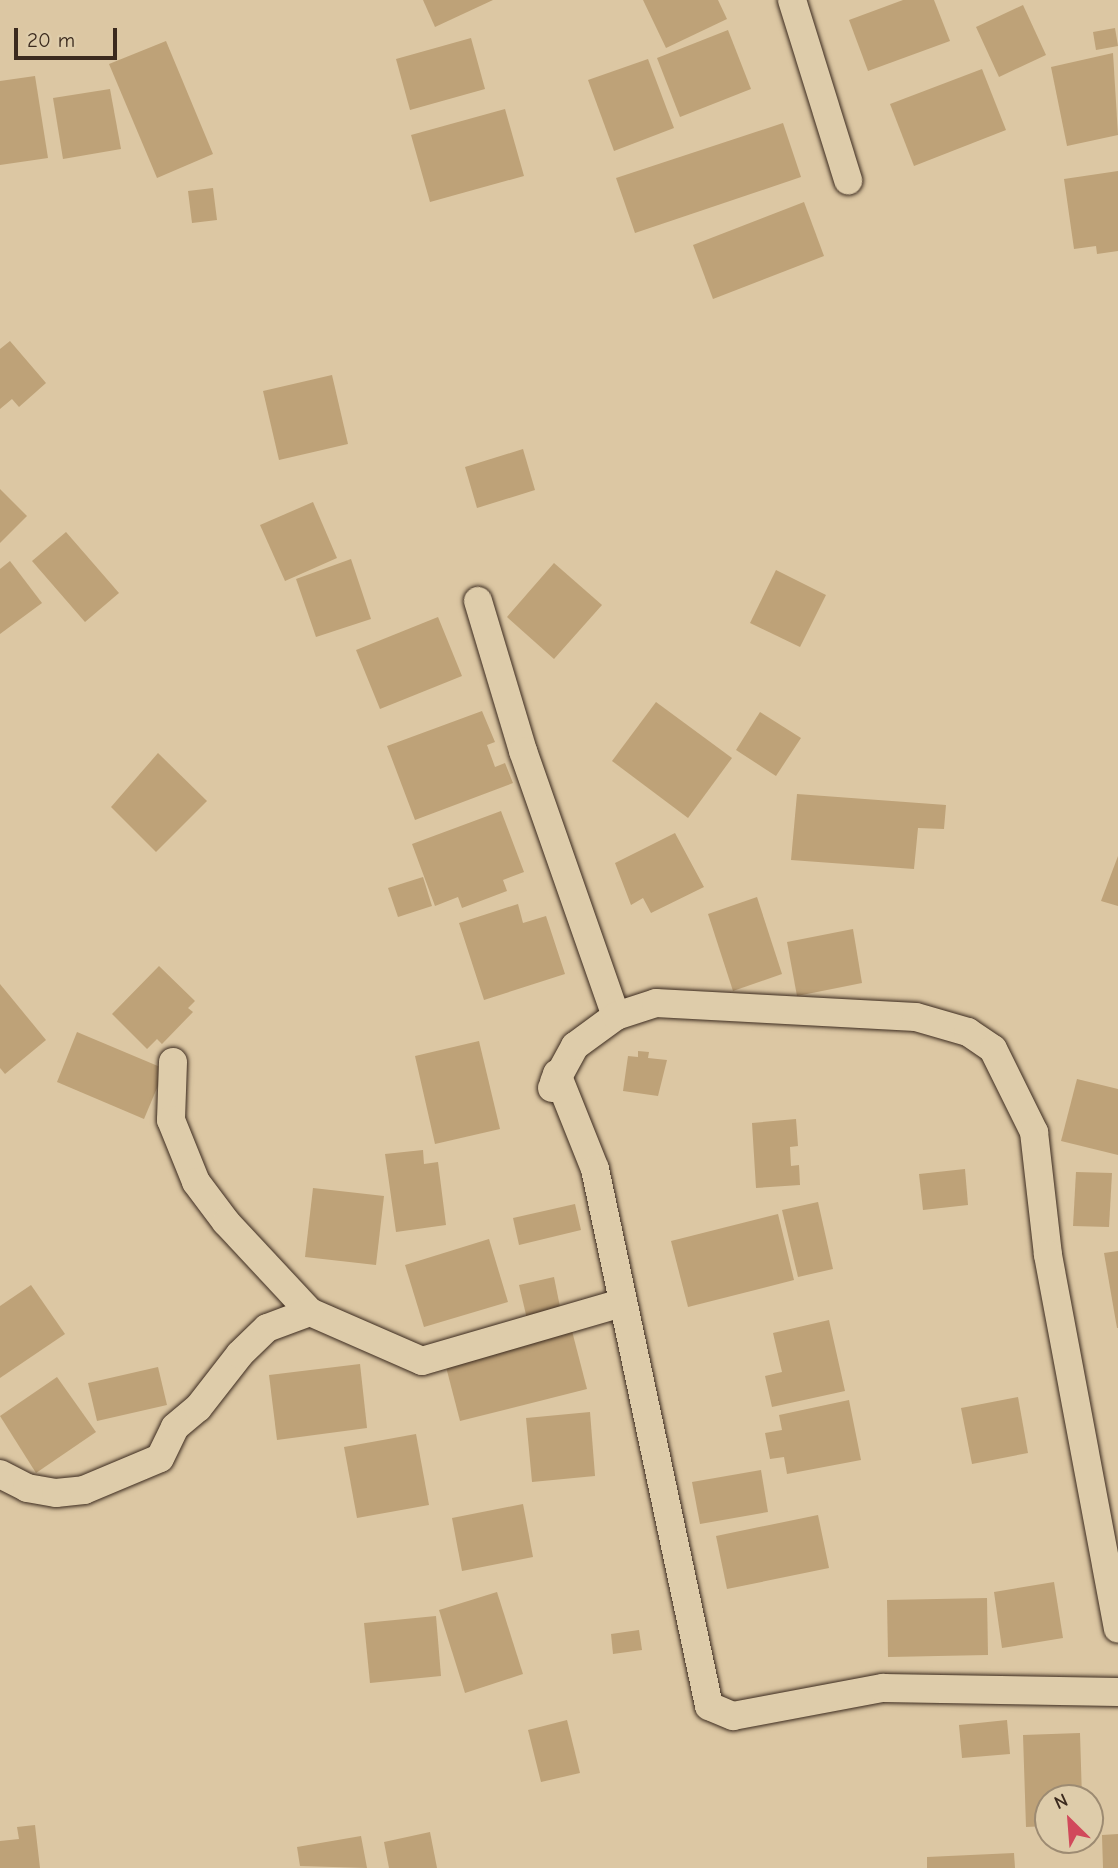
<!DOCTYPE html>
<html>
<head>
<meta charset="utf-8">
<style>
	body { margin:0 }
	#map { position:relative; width:1118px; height:1868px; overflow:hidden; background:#dcc7a3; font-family:"Comic Neue",sans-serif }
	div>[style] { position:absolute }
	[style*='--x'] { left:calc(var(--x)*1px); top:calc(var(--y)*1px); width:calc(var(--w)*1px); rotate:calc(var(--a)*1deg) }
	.building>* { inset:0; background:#bea278 }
	.roads { filter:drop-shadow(0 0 2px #3b2a1e) drop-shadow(0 0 2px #3b2a1e) }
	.street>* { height:28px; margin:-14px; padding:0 14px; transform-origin:14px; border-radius:14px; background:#deccaa }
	span { translate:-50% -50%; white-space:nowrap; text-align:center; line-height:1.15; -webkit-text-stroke:6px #deccaa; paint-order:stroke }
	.north { position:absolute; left:1034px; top:1784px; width:70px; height:70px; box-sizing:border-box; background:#deccaa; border:2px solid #9d8b72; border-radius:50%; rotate:335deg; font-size:19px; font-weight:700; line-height:28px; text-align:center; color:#3b2a1e }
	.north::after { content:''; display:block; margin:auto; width:24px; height:32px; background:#d1495b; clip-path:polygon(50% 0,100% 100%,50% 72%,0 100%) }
	.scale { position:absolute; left:14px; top:28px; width:103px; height:32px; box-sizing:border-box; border:4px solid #3b2a1e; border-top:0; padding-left:9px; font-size:21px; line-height:24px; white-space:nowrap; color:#3b2a1e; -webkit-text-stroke:5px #deccaa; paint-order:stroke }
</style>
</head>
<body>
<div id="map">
	<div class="building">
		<i style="clip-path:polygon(423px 0,493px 0,435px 27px)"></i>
		<i style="clip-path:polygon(643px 0,718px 0,727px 19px,666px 48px)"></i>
		<i style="clip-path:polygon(903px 0,934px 0,950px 41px,868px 71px,849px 20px)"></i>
		<i style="clip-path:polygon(1023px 5px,1046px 55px,999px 77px,976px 27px)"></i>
		<i style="clip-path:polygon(1115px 28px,1118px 46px,1096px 50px,1093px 32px)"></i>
		<i style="clip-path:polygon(728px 30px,751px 89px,680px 117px,657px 58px)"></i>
		<i style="clip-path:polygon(471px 38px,485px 89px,410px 110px,396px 59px)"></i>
		<i style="clip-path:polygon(166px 41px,213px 154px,157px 178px,109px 64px)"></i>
		<i style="clip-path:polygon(1113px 53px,1118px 135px,1067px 146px,1051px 67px)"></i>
		<i style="clip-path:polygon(648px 59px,674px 128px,614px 151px,588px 80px)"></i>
		<i style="clip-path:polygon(982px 69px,1006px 130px,914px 166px,890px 104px)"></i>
		<i style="clip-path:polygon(35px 76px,48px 158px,0 165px,0 81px)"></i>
		<i style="clip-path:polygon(110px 89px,121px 149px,63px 159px,53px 98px)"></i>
		<i style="clip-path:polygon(505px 109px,524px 176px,430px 202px,411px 135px)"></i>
		<i style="clip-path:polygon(783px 123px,801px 177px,635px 233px,616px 178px)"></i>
		<i style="clip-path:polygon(1118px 171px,1118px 251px,1097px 254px,1096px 246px,1074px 249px,1064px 179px)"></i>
		<i style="clip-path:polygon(213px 188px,217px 220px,192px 223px,188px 191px)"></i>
		<i style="clip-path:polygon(804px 202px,824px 256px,713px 299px,693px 245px)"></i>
		<i style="clip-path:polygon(10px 341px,46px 383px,19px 407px,12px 399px,0 409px,0 349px)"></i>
		<i style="clip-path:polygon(332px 375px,348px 444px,279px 460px,263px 391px)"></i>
		<i style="clip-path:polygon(523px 449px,535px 490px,477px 508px,465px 467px)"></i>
		<i style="clip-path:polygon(0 489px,27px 516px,0 543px)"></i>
		<i style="clip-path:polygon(313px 502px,337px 558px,285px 581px,260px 525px)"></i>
		<i style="clip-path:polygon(66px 532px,119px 593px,85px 622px,32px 561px)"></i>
		<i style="clip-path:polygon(351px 559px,371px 619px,316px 637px,296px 579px)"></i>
		<i style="clip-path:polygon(10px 561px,42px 603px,0 634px,0 569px)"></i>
		<i style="clip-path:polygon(554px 563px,602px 605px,554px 659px,507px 617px)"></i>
		<i style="clip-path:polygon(776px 570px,826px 595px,800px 647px,750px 623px)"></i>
		<i style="clip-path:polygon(438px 617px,462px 676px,380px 709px,356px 650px)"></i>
		<i style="clip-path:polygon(656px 702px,732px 758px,688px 818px,612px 761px)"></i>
		<i style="clip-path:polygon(482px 711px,495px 742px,487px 745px,495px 767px,505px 763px,513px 783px,415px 820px,387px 746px)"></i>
		<i style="clip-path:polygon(760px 712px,801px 738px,776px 776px,736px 750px)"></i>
		<i style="clip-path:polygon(158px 753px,207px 801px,156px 852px,111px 807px)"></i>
		<i style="clip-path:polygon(797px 794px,946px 805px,944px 829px,918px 828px,914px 869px,791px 860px)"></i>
		<i style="clip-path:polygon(501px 811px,524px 872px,503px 880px,507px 891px,462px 908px,458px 897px,435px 906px,412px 844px)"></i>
		<i style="clip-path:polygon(675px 833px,704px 887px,651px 913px,643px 898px,631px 905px,615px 863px)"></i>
		<i style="clip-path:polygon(1118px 856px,1118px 906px,1101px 901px)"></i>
		<i style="clip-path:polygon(423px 877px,432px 906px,398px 917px,388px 888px)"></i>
		<i style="clip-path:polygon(757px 897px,782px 974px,733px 991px,708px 914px)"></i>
		<i style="clip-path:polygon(518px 904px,523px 923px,546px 916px,565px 974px,484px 1000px,459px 923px)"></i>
		<i style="clip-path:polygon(853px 929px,862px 983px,797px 996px,787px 942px)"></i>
		<i style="clip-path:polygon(159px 966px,195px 1001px,188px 1008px,193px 1012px,162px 1044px,157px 1039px,147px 1049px,112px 1014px)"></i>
		<i style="clip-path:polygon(0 984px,46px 1040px,5px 1074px,0 1068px)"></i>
		<i style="clip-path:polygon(77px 1032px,165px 1069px,144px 1119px,57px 1082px)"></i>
		<i style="clip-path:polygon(479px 1041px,500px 1129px,435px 1144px,415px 1056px)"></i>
		<i style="clip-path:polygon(638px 1051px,649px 1052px,648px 1058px,667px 1060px,658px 1096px,623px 1091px,628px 1056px,638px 1057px)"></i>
		<i style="clip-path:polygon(1077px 1079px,1118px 1089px,1118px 1155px,1061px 1141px)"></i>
		<i style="clip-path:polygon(796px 1119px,798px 1146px,790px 1147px,791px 1166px,799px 1165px,800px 1185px,756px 1188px,752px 1123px)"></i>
		<i style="clip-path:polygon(423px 1150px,424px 1164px,438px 1162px,446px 1225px,396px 1232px,385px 1154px)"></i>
		<i style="clip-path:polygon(965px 1169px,968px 1205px,923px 1210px,919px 1174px)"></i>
		<i style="clip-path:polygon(1076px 1172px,1112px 1173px,1109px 1227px,1073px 1226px)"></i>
		<i style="clip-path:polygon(313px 1188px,384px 1196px,376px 1265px,305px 1257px)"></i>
		<i style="clip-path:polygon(818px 1202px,833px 1269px,798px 1277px,782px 1210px)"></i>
		<i style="clip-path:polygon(575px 1204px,581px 1230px,519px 1245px,513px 1218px)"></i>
		<i style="clip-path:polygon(778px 1214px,794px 1280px,688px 1307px,671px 1241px)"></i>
		<i style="clip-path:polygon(489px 1239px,508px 1302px,424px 1327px,405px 1265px)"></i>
		<i style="clip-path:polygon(1118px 1251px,1118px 1328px,1117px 1328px,1104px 1253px)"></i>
		<i style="clip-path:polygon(554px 1277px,561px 1312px,527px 1319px,519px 1285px)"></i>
		<i style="clip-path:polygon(31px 1285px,65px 1334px,0 1378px,0 1306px)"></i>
		<i style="clip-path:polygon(829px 1320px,845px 1391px,772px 1407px,765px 1376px,782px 1372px,773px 1333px)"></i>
		<i style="clip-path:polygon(572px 1331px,587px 1389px,460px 1421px,445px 1363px)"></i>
		<i style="clip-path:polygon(360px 1364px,367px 1428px,277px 1440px,269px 1375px)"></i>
		<i style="clip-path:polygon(158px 1367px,167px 1405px,97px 1421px,88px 1383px)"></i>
		<i style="clip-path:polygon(57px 1377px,96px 1432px,36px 1473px,0 1416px)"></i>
		<i style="clip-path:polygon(1018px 1397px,1028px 1453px,972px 1464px,961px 1408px)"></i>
		<i style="clip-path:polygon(849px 1400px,861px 1460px,787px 1474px,784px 1457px,770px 1459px,765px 1433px,782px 1430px,779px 1415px)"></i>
		<i style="clip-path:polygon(590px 1412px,595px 1476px,532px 1482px,526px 1418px)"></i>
		<i style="clip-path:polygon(416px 1434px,429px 1505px,357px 1518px,344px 1447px)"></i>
		<i style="clip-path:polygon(761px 1470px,768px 1512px,700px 1524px,692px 1482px)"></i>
		<i style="clip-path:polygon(523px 1504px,533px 1557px,462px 1571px,452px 1518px)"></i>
		<i style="clip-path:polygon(818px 1515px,829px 1568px,727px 1589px,716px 1536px)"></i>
		<i style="clip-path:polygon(1054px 1582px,1063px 1638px,1002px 1648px,994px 1592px)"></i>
		<i style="clip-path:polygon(497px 1592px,523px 1674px,465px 1693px,439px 1610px)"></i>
		<i style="clip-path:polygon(987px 1598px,988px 1655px,888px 1657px,887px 1600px)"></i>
		<i style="clip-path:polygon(436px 1616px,441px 1676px,370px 1683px,364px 1623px)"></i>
		<i style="clip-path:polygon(639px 1630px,642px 1650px,613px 1654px,611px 1634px)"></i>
		<i style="clip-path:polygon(567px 1720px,580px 1773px,541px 1782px,528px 1730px)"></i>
		<i style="clip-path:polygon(1007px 1720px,1010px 1754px,962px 1758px,959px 1725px)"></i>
		<i style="clip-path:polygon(1080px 1733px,1082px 1798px,1048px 1798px,1048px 1826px,1026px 1827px,1023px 1735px)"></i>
		<i style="clip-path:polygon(35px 1825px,40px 1868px,0 1868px,0 1841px,19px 1839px,17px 1827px)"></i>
		<i style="clip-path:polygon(430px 1832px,437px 1868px,389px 1868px,384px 1842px)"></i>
		<i style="clip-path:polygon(1118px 1834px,1118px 1868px,1103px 1868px,1102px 1835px)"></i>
		<i style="clip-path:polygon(361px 1836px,367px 1868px,300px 1866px,297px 1847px)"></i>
		<i style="clip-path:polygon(1014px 1853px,1015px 1868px,927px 1868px,927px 1857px)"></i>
	</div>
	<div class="roads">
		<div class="street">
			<i style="--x:792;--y:0;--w:189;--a:72.7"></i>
			<i style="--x:478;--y:601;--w:157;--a:73.3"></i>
			<i style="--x:523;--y:751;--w:281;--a:70.7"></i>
			<i style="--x:173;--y:1062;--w:58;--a:92"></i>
			<i style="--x:171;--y:1120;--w:67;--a:68"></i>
			<i style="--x:196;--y:1182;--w:50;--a:53.1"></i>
			<i style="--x:226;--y:1222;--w:123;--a:47"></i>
			<i style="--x:310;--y:1312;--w:122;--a:23.6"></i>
			<i style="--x:422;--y:1361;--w:207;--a:-16.2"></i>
			<i style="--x:554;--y:1082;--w:9;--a:-69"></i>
			<i style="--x:557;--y:1074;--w:102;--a:68.2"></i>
			<i style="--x:595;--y:1169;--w:549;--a:78.01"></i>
			<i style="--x:709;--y:1706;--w:26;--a:23"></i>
			<i style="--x:733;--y:1716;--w:153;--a:-10.6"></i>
			<i style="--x:883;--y:1688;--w:235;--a:1"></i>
			<i style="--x:552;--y:1088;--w:48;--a:-61.3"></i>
			<i style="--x:575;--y:1046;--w:51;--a:-36.2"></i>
			<i style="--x:616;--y:1016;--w:42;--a:-18"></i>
			<i style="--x:656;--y:1003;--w:260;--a:3.1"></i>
			<i style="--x:916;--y:1017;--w:54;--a:16.1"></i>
			<i style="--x:968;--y:1032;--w:30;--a:34"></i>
			<i style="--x:993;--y:1049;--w:93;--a:63.7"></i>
			<i style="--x:1034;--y:1132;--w:124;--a:83.5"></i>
			<i style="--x:1048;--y:1255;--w:380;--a:79.4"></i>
			<i style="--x:0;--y:1474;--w:30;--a:27"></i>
			<i style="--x:27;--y:1488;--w:29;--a:10"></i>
			<i style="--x:56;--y:1493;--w:28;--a:-6"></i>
			<i style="--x:84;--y:1490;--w:82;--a:-22.8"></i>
			<i style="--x:160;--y:1458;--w:34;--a:-64"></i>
			<i style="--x:175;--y:1427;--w:30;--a:-40"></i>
			<i style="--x:198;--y:1408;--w:68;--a:-52.1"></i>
			<i style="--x:240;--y:1354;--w:37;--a:-44"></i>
			<i style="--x:267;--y:1328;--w:46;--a:-20.4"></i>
		</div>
	</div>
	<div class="north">N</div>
	<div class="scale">20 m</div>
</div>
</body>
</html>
